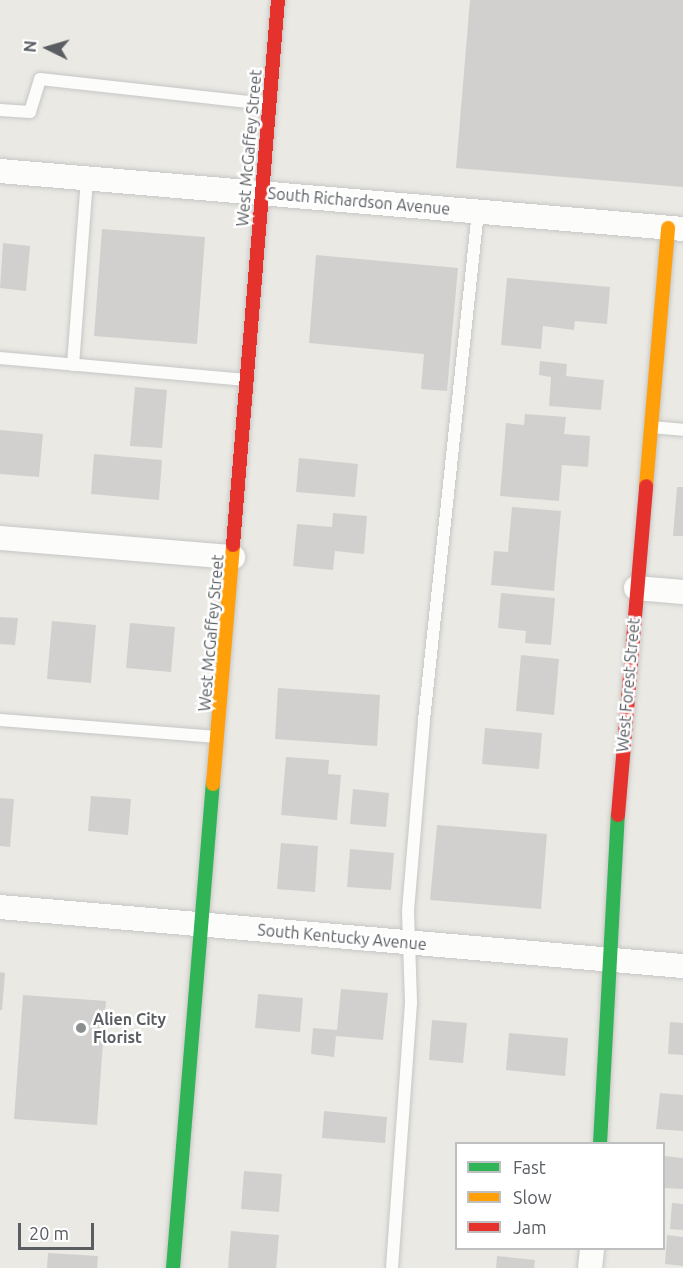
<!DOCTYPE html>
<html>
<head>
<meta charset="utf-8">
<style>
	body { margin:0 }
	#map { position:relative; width:683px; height:1268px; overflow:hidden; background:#eae9e4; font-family:Ubuntu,sans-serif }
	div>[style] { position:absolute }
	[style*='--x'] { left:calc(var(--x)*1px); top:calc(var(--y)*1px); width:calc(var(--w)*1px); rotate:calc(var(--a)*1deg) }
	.building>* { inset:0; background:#d2d0ce }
	.roads { filter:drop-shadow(0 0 2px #c6c6c5) drop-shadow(0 0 2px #c6c6c5) }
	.lane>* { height:12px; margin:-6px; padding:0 6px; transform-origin:6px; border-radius:6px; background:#fcfcfb }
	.street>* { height:24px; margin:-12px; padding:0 12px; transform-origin:12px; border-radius:12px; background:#fcfcfb }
	.fast>* { height:14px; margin:-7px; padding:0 7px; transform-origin:7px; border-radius:7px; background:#30b455 }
	.slow>* { height:14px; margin:-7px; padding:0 7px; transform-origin:7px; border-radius:7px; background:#ff9f0a }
	.jam>* { height:14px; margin:-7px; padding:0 7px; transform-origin:7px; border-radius:7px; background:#e5322d }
	.dots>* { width:16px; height:16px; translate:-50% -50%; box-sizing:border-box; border:3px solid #fff; border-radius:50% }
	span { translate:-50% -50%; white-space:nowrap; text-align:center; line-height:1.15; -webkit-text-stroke:5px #fff; paint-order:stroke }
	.street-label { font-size:16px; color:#5a5e62 }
	.poi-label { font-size:16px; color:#5a5e62; font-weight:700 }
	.left { translate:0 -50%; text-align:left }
	.legend { position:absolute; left:455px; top:1142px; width:210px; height:108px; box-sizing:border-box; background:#fff; border:2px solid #bdbfc0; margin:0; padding:8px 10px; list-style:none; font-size:18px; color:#5a5e62 }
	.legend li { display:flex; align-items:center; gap:12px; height:30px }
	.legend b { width:30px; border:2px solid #bdbfc0 }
	.north { position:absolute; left:18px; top:18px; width:60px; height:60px; -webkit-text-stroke:4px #fff; paint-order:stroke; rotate:275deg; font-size:16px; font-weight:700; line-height:24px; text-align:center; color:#5a5e62 }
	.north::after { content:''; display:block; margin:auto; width:21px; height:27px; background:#5a5e62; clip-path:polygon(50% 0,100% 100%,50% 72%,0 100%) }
	.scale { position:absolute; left:18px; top:1223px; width:76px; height:27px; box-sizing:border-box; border:3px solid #5a5e62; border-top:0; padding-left:8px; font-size:18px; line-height:21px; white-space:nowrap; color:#5a5e62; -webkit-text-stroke:4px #fff; paint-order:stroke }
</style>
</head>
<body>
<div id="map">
	<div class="building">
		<i style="clip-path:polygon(470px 0,683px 0,683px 187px,456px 168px)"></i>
		<i style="clip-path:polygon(102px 229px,205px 237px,197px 344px,94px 336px)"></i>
		<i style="clip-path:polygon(3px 243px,30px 246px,26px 291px,0 288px)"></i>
		<i style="clip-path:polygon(316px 255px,458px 268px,447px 391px,421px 389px,424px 354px,309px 343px)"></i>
		<i style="clip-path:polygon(507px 278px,610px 287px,607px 324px,575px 321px,574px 330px,543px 326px,541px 349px,501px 345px)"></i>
		<i style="clip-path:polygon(540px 361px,567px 364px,566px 376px,604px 380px,601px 410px,549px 406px,551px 377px,539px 375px)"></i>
		<i style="clip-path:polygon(135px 387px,167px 390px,162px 448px,130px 446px)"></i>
		<i style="clip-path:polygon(525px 414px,566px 417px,564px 434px,590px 436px,588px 467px,562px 465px,559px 501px,500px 496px,506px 423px,524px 425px)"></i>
		<i style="clip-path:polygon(0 430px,43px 434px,39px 477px,0 474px)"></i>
		<i style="clip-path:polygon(94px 454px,162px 460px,159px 500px,91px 494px)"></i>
		<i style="clip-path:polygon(299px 458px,358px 464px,355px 497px,296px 492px)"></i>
		<i style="clip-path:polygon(677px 487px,683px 487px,683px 536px,673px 536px)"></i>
		<i style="clip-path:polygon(512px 507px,561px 511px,554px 591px,491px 585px,494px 551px,508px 552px)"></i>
		<i style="clip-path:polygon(333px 513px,367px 516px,364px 554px,335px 551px,333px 570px,293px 566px,297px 524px,332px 527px)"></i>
		<i style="clip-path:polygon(501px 593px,555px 598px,551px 645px,525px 643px,526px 631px,498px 628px)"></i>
		<i style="clip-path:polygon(0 617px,18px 618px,15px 645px,0 644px)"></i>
		<i style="clip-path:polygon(52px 621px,96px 625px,91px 683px,47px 679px)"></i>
		<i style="clip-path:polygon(130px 623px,175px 627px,171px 672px,126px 668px)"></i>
		<i style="clip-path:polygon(521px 655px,559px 659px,554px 715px,516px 711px)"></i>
		<i style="clip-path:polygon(278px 688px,380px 695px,377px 746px,275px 739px)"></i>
		<i style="clip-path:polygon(485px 728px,542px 733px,539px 769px,482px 764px)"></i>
		<i style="clip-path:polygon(286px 757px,329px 760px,328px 774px,341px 775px,337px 820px,281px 815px)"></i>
		<i style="clip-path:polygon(353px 789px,389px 793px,386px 827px,350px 824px)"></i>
		<i style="clip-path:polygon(91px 796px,131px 799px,128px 835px,88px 831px)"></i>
		<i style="clip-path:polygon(0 798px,14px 799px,10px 847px,0 846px)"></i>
		<i style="clip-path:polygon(437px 825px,547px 834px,541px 909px,430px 900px)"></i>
		<i style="clip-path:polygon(281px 843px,318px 846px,315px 892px,277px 889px)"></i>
		<i style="clip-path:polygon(350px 849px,394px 853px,391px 890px,347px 887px)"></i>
		<i style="clip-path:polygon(0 972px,5px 973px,2px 1010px,0 1010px)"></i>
		<i style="clip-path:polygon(341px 989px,388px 993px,383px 1040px,336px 1036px,334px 1057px,311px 1054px,313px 1028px,337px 1030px)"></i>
		<i style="clip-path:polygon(258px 994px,303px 998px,300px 1032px,255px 1028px)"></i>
		<i style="clip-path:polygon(23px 995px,106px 1001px,97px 1125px,14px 1119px)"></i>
		<i style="clip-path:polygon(432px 1020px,467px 1023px,463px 1063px,429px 1060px)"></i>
		<i style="clip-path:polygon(670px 1022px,683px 1023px,683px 1055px,668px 1054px)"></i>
		<i style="clip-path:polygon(509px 1033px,568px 1038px,565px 1076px,506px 1070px)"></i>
		<i style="clip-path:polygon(660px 1093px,683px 1095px,683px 1131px,656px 1129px)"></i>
		<i style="clip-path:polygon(324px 1111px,387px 1117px,385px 1143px,322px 1138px)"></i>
		<i style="clip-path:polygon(664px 1156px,683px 1158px,683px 1189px,664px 1188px)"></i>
		<i style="clip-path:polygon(244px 1171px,282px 1174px,279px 1212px,241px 1209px)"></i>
		<i style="clip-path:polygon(672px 1203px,683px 1204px,683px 1230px,670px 1229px)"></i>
		<i style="clip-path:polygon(231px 1231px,279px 1235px,276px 1268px,228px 1268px)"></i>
		<i style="clip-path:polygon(667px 1235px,683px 1237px,683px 1266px,665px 1264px)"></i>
		<i style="clip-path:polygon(48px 1253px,98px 1256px,97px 1268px,47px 1268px)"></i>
		<i style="clip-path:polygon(497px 1256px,535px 1260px,534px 1268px,496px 1268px)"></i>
	</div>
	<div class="roads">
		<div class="lane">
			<i style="--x:0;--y:110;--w:30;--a:4"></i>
			<i style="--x:30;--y:112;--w:34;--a:-73"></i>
			<i style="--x:40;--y:79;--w:228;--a:6.3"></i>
			<i style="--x:0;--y:358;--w:247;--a:5.1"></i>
			<i style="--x:73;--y:365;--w:188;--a:-85.7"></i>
			<i style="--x:651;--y:427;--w:32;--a:5"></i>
			<i style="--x:0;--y:720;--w:215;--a:4.5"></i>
			<i style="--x:392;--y:1268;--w:267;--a:-85.9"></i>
			<i style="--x:411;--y:1002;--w:91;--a:-91.9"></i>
			<i style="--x:408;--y:911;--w:192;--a:-85.2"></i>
			<i style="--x:424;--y:720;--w:512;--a:-83.94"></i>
		</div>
		<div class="street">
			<i style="--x:0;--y:171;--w:685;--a:4.85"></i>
			<i style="--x:0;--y:538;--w:234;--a:4.7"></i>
			<i style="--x:636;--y:588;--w:47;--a:4.9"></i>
			<i style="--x:0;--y:907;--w:686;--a:4.94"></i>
			<i style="--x:590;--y:1268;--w:20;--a:-84"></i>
		</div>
		<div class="fast">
			<i style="--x:600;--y:1144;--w:329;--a:-86.9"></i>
			<i style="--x:173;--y:1268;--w:486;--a:-85.3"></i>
		</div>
		<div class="slow">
			<i style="--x:646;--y:486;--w:259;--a:-85.1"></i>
			<i style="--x:213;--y:784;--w:240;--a:-85.2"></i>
		</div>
		<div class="jam">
			<i style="--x:233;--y:545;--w:547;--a:-85.28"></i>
			<i style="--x:618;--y:815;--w:330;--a:-85.1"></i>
		</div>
	</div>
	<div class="dots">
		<i style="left:81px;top:1028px;background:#8c8f90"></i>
	</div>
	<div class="street-label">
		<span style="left:249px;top:148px;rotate:-85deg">West McGaffey Street</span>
		<span style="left:359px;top:201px;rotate:5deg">South Richardson Avenue</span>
		<span style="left:211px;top:633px;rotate:-85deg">West McGaffey Street</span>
		<span style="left:628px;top:685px;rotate:-85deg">West Forest Street</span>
		<span style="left:342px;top:937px;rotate:5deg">South Kentucky Avenue</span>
	</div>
	<div class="poi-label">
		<span class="left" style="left:93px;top:1028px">Alien City<br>Florist</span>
	</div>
	<ul class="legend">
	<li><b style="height:8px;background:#30b455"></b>Fast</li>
	<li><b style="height:8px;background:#ff9f0a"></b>Slow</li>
	<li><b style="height:8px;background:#e5322d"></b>Jam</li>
	</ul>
	<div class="north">N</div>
	<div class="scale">20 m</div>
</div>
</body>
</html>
